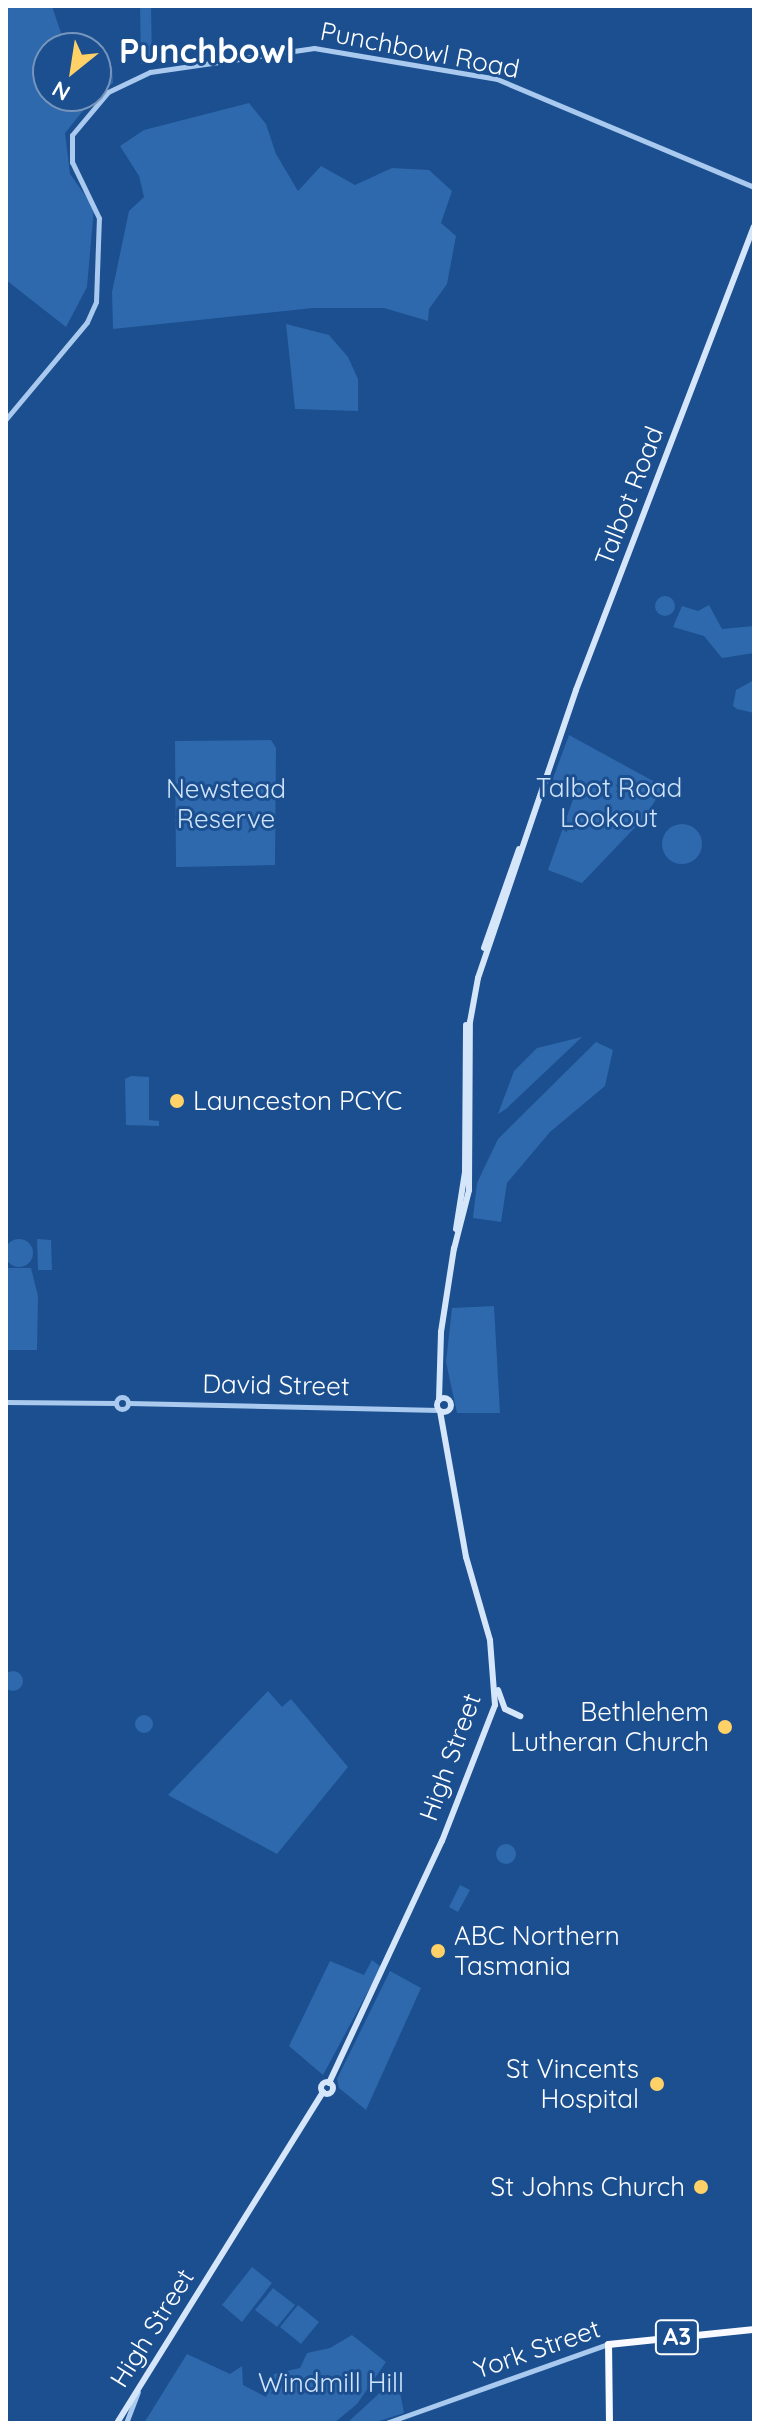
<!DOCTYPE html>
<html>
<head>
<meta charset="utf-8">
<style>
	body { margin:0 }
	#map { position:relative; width:760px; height:2429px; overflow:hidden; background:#1b4f8f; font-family:Quicksand,sans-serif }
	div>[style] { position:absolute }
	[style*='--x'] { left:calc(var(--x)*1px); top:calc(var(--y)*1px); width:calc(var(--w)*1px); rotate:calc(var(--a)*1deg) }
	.green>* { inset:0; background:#2e69ad }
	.round { border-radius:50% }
	.tertiary>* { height:5px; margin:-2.5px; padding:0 2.5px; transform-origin:2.5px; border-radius:2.5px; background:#a9c9ee }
	.tertiary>.ring { margin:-2.5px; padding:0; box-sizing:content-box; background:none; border:5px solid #a9c9ee; border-radius:50% }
	.secondary>* { height:6px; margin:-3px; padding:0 3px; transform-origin:3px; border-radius:3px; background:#d6e6fa }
	.secondary>.ring { margin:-3px; padding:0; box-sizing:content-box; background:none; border:6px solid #d6e6fa; border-radius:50% }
	.trunk>* { height:7px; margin:-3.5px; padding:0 3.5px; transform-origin:3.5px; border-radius:3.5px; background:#f8faff }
	.dots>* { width:22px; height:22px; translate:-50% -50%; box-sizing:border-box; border:4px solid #1b4f8f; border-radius:50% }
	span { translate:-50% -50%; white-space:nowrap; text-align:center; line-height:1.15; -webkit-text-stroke:6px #1b4f8f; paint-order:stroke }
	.shield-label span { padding:2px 6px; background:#1b4f8f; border:2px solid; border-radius:6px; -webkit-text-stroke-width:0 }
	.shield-label { font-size:24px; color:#fff; font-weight:700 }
	.street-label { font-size:26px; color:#fff }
	.park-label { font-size:26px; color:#cfe3fa }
	.poi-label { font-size:26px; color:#fff }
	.left { translate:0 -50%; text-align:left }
	.right { translate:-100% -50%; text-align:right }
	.district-label { font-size:34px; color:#fff; font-weight:700 }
	.frame { position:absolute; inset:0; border:8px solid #fff; pointer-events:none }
	.north { position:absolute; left:32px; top:32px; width:80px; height:80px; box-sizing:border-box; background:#1b4f8f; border:2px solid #7695bc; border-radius:50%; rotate:210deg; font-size:22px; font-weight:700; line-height:32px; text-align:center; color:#fff }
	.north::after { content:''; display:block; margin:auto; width:28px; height:36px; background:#ffd166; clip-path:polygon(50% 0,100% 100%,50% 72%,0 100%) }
</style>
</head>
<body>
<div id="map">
	<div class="green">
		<i style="clip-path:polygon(6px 6px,52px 6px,66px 48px,48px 48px,48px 96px,95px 96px,65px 133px,70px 174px,94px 208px,87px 287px,66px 327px,6px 280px)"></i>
		<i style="clip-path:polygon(140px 6px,151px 6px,152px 63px,141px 64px)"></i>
		<i style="clip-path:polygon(112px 66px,113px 83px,96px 95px,96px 67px)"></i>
		<i style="clip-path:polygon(249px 103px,266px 124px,276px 154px,298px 191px,321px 166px,355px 185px,392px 168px,429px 170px,452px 191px,441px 223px,456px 236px,447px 284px,429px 309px,428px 321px,384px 308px,313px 308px,113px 329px,112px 292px,129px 211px,144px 197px,139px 176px,120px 146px,144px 130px)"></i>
		<i style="clip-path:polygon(286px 324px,329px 335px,348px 357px,358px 379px,358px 411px,295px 409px)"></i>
		<i class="round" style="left:655px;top:596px;width:20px;height:20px"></i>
		<i style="clip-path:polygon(709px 605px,722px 629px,754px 626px,754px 653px,722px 658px,704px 636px,673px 627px,682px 606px,698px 611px)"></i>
		<i style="clip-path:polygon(754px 680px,754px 713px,737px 709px,733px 706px,736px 690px)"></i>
		<i style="clip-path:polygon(569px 735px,664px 787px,644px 818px,582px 883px,548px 870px,576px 791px,552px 781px)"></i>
		<i style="clip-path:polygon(271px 740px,276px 748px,275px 865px,176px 867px,175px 741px)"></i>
		<i class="round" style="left:662px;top:824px;width:40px;height:40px"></i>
		<i style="clip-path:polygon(582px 1037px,506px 1109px,498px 1114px,514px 1071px,537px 1048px)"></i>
		<i style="clip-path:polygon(596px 1042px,613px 1050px,605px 1086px,550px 1132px,507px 1183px,501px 1222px,473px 1218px,477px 1183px,498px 1139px)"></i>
		<i style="clip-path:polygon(131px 1076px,149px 1077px,149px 1120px,159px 1121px,159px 1126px,126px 1125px,125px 1079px)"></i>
		<i style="clip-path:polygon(37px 1239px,51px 1240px,52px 1270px,38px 1270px)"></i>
		<i class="round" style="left:5px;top:1239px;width:28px;height:28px"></i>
		<i style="clip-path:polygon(6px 1268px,31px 1268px,38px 1296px,37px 1350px,6px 1350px)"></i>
		<i style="clip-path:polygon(494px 1306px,500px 1413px,457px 1413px,446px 1362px,452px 1308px)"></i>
		<i class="round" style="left:3px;top:1671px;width:20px;height:20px"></i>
		<i style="clip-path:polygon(268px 1691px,282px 1707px,291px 1699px,348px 1767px,277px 1854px,168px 1795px)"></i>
		<i class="round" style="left:135px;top:1715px;width:18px;height:18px"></i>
		<i class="round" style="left:496px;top:1844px;width:20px;height:20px"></i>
		<i style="clip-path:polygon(460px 1885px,470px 1890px,458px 1912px,449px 1907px)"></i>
		<i style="clip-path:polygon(372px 1960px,381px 1967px,323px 2075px,289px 2046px,330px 1961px,364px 1975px)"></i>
		<i style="clip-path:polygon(390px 1971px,421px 1988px,366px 2110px,339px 2088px,337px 2079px)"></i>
		<i style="clip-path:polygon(252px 2267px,272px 2283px,242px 2322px,222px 2305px)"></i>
		<i style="clip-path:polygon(273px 2288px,295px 2305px,277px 2327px,255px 2310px)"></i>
		<i style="clip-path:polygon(298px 2305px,319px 2322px,301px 2344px,280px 2327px)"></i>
		<i style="clip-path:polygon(352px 2335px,386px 2362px,357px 2404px,334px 2423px,144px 2423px,187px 2354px,230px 2374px,242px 2366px,243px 2385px,266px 2397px,274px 2374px,300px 2368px,307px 2353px,330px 2348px)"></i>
		<i style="clip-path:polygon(397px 2377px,404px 2413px,373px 2423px,347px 2423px)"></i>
	</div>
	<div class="tertiary">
		<i style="--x:6;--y:419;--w:126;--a:-50.1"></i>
		<i style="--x:87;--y:322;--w:22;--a:-66"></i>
		<i style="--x:96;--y:302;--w:84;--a:-88"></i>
		<i style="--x:99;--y:218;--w:62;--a:-115.7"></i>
		<i style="--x:72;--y:162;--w:27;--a:-90"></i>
		<i style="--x:72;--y:135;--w:56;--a:-50.1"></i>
		<i style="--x:108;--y:92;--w:47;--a:-25.5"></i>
		<i style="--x:150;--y:72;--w:166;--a:-8.3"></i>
		<i style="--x:314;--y:48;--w:186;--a:9.6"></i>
		<i style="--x:497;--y:79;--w:279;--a:22.8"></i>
		<i class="ring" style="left:116px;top:1397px;width:7px;height:7px"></i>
		<i style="--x:6;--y:1402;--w:110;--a:0.5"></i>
		<i style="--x:129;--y:1403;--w:310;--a:1.3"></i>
		<i style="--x:126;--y:2423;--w:33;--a:-69"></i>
		<i style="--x:386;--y:2423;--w:236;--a:-19.6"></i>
	</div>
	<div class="secondary">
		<i style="--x:484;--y:948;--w:105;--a:-70.5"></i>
		<i style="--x:456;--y:1229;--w:58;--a:-81"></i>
		<i style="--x:465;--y:1172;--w:147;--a:-89.6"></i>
		<i style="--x:454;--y:1249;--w:61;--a:-75.7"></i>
		<i style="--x:469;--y:1190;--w:168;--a:-89.7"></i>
		<i style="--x:470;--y:1022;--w:45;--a:-79.7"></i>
		<i style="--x:478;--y:978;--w:304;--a:-71.2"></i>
		<i style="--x:576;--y:690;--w:496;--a:-69"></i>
		<i class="ring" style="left:437px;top:1398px;width:8px;height:8px"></i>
		<i style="--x:439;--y:1400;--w:68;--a:-88.3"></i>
		<i style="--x:441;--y:1332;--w:85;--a:-81.2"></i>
		<i style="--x:498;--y:1690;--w:20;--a:70"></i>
		<i style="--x:505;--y:1709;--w:17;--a:25"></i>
		<i class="ring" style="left:321px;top:2082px;width:6px;height:6px"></i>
		<i style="--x:329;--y:2083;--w:267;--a:-65"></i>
		<i style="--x:442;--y:1841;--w:146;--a:-68.7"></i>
		<i style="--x:495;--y:1705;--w:65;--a:-94.4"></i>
		<i style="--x:490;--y:1640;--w:86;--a:-106.1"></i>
		<i style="--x:466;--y:1557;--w:148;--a:-100.1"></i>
		<i style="--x:117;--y:2423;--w:390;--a:-58.1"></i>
	</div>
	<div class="trunk">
		<i style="--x:609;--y:2423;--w:79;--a:-90.7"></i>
		<i style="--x:608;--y:2344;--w:147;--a:-5.9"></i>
	</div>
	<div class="dots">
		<i style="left:177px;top:1101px;background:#ffd166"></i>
		<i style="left:725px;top:1727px;background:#ffd166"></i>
		<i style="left:438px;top:1951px;background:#ffd166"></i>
		<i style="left:657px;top:2084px;background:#ffd166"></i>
		<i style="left:701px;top:2187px;background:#ffd166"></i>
	</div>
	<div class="shield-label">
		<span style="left:677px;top:2337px">A3</span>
	</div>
	<div class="street-label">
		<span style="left:420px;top:50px;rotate:11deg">Punchbowl Road</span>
		<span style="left:629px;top:496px;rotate:-69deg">Talbot Road</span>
		<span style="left:276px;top:1385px;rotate:1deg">David Street</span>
		<span style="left:450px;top:1757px;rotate:-70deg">High Street</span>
		<span style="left:152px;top:2328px;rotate:-58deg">High Street</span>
		<span style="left:537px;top:2349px;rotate:-19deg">York Street</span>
	</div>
	<div class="park-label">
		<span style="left:609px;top:803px">Talbot Road<br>Lookout</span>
		<span style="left:226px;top:804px">Newstead<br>Reserve</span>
		<span style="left:331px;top:2383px">Windmill Hill</span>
	</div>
	<div class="poi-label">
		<span class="left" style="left:193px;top:1101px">Launceston PCYC</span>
		<span class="right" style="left:709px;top:1727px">Bethlehem<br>Lutheran Church</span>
		<span class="left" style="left:454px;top:1951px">ABC Northern<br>Tasmania</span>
		<span class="right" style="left:639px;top:2084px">St Vincents<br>Hospital</span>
		<span class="right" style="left:685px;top:2187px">St Johns Church</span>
	</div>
	<div class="district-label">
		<span style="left:207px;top:51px">Punchbowl</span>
	</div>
	<div class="frame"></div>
	<div class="north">N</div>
</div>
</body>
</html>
